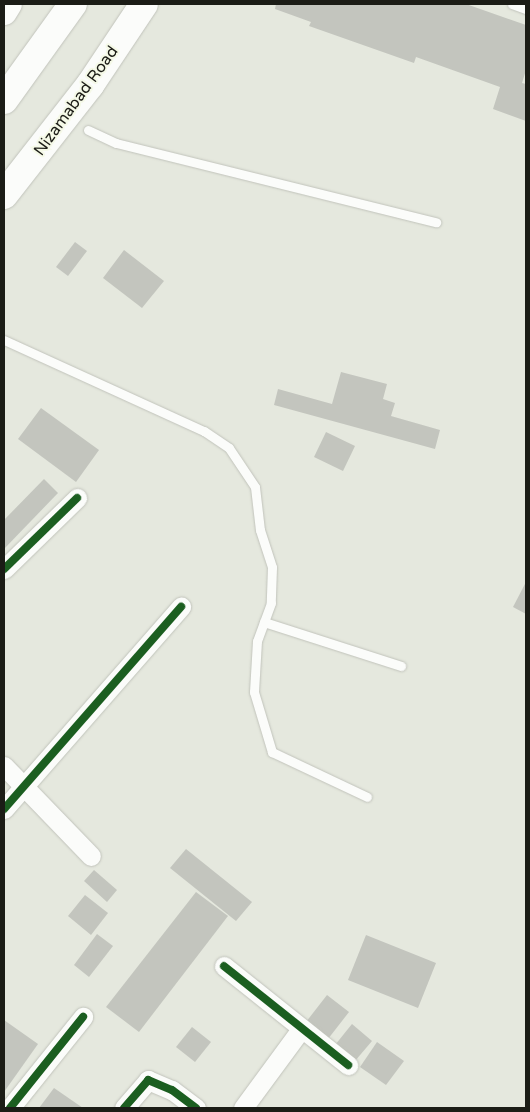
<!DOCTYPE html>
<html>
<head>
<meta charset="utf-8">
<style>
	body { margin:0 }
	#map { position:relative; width:530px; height:1112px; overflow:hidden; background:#e5e8de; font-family:"Varela Round",sans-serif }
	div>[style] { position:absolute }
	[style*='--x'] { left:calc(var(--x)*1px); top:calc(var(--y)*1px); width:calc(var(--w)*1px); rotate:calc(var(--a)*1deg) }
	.building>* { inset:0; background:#c3c5be }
	.roads { filter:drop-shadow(0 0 1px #c1c3bb) drop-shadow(0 0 1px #c1c3bb) }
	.service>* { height:9px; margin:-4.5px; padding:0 4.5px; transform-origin:4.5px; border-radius:4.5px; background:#fbfcfa }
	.minor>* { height:19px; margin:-9.5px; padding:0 9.5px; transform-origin:9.5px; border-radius:9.5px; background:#fbfcfa }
	.secondary>* { height:26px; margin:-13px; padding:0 13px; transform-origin:13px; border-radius:13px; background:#fbfcfa }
	.trunk>* { height:28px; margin:-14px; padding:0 14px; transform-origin:14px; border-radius:14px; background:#fbfcfa }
	.cycleway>* { height:8px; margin:-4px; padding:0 4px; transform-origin:4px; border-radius:4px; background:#1b5e20 }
	span { translate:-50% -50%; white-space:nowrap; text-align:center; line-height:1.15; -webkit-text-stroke:4px #f5f9e7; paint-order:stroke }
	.street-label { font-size:16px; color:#1b1c16 }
	.frame { position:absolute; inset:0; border:5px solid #1b1c16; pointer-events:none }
</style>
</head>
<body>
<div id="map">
	<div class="building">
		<i style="clip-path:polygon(276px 4px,466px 4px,526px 25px,526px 70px,522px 83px,526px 84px,526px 121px,493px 109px,500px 87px,416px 57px,414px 63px,309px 26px,311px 22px,275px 9px)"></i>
		<i style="clip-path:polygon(75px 242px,87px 251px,68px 276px,56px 267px)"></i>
		<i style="clip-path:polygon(124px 250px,164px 281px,142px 308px,103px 278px)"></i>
		<i style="clip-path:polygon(341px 372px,387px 384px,383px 399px,395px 403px,391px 416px,440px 430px,435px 449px,274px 405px,278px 389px,332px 404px)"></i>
		<i style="clip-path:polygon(41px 408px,99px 450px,76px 482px,18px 439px)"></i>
		<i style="clip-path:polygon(326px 432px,355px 446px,343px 471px,314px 457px)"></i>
		<i style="clip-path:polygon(44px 479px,58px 493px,4px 549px,4px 520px)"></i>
		<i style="clip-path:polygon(526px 582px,526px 614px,513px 607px)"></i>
		<i style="clip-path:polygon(186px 849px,252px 902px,236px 921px,170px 868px)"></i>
		<i style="clip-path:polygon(94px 870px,117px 890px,107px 902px,84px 881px)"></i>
		<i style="clip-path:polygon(196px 892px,228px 916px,139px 1032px,106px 1007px)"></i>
		<i style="clip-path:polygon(85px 895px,108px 913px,91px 935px,68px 916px)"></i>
		<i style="clip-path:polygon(97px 934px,113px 946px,89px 977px,74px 965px)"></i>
		<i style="clip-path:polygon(366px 935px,436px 963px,418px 1008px,348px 980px)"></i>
		<i style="clip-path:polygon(327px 995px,349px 1012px,328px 1039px,306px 1022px)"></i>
		<i style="clip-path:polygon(4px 1020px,38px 1044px,4px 1092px)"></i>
		<i style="clip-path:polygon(352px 1024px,372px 1041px,355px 1061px,335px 1045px)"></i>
		<i style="clip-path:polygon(192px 1027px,211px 1042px,195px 1062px,176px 1047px)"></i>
		<i style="clip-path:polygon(377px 1042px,404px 1061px,386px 1085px,360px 1067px)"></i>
		<i style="clip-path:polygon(54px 1088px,83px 1108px,39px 1108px)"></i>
	</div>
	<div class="roads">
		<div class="service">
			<i style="--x:512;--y:4;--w:15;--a:20"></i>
			<i style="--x:88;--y:130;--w:31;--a:25"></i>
			<i style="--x:116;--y:143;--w:330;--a:13.9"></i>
			<i style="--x:4;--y:340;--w:220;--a:24.5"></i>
			<i style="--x:204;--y:431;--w:30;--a:34"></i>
			<i style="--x:229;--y:448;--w:47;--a:56.3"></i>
			<i style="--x:255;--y:487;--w:43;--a:83.4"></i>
			<i style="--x:260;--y:530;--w:39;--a:72"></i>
			<i style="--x:272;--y:567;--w:36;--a:92"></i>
			<i style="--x:271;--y:603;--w:40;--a:110.2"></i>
			<i style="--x:257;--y:641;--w:51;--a:93.4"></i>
			<i style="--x:254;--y:692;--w:63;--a:73.3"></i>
			<i style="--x:272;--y:752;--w:105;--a:25.3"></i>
			<i style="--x:264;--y:622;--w:144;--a:17.8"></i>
		</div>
		<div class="minor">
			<i style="--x:4;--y:569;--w:102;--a:-44.2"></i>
			<i style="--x:4;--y:766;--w:125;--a:46"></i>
			<i style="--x:4;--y:809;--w:269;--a:-48.8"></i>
			<i style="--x:224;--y:966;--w:159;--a:38.6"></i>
			<i style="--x:10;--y:1108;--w:117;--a:-51.3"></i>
			<i style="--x:124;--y:1108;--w:37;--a:-49"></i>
			<i style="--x:148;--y:1080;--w:26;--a:23"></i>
			<i style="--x:172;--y:1090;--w:30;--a:37"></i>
			<i style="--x:243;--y:1108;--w:98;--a:-53.7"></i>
		</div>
		<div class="secondary">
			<i style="--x:4;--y:12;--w:9;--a:-58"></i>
		</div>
		<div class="trunk">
			<i style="--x:4;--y:100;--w:118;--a:-54.3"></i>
			<i style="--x:4;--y:195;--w:140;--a:-52"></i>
			<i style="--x:90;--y:85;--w:97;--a:-56.3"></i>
		</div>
	</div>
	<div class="cycleway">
		<i style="--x:4;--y:569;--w:102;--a:-44.2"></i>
		<i style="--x:4;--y:809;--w:269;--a:-48.8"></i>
		<i style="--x:224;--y:966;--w:159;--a:38.6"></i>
		<i style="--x:10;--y:1108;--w:117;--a:-51.3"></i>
		<i style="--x:124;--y:1108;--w:37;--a:-49"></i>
		<i style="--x:148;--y:1080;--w:26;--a:23"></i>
		<i style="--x:172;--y:1090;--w:30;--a:37"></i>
	</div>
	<div class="street-label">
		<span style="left:76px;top:101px;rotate:-54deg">Nizamabad Road</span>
	</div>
	<div class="frame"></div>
</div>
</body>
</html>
